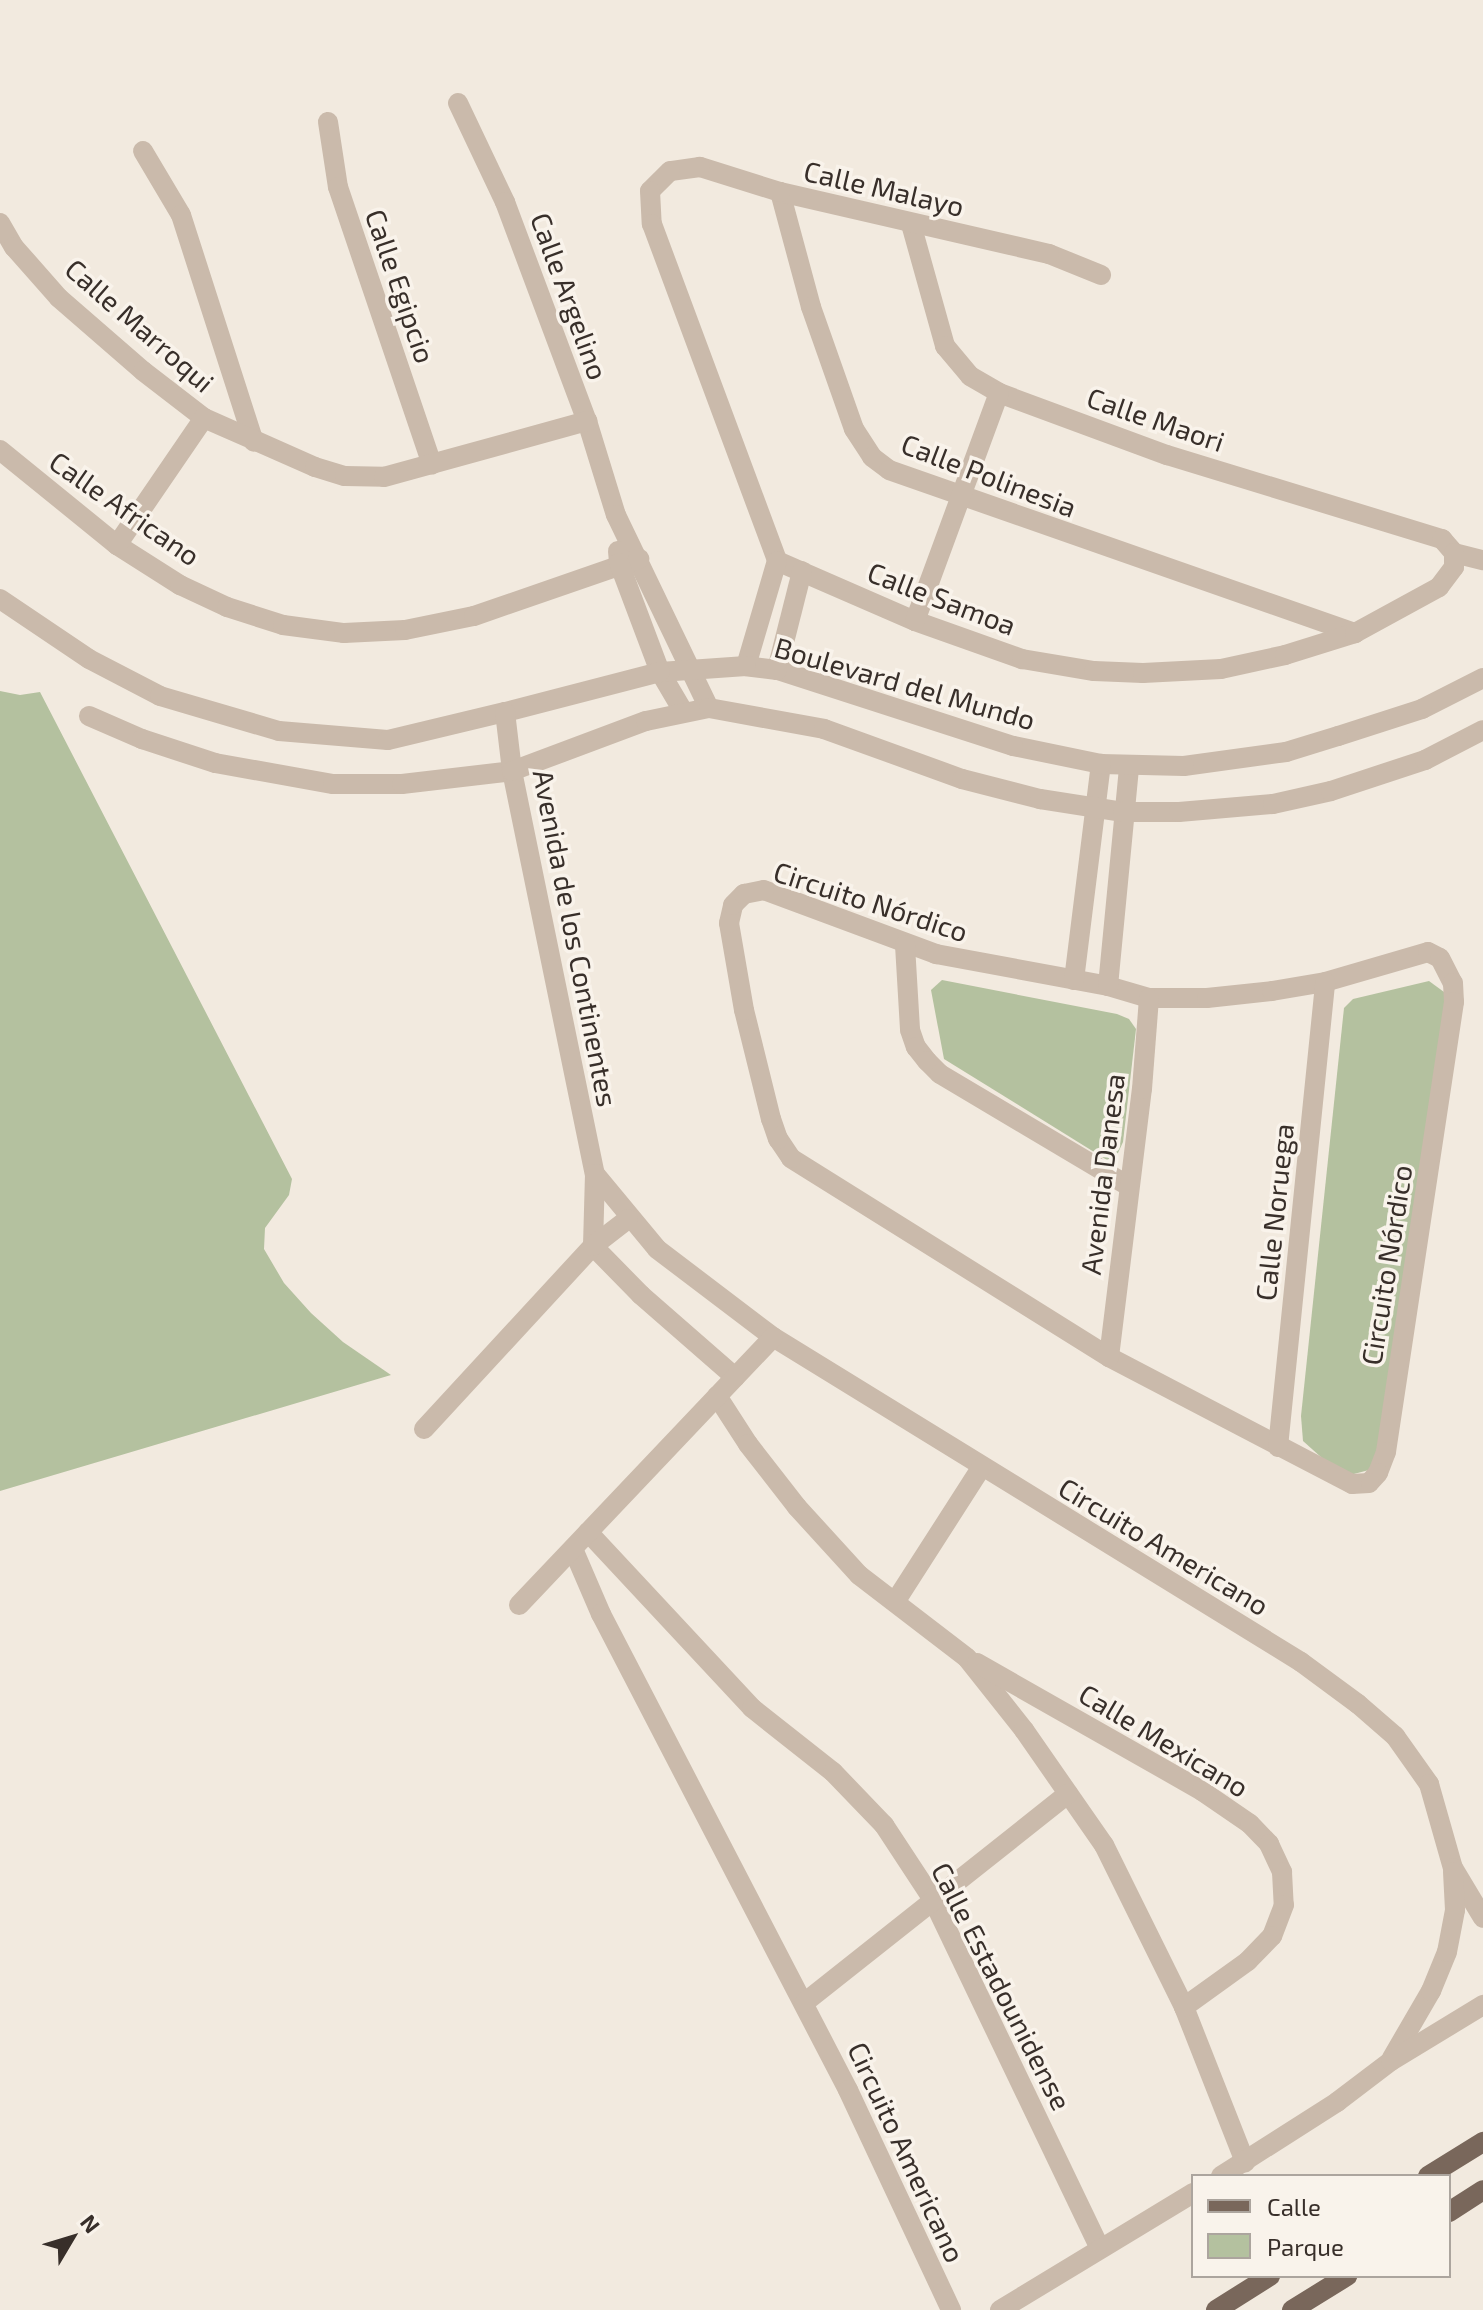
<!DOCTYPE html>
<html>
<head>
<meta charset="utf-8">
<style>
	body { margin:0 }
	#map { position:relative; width:1483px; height:2310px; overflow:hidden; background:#f2eadf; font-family:"Exo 2",sans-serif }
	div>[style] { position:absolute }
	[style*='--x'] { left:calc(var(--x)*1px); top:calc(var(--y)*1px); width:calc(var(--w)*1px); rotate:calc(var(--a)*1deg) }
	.green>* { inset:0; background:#b4c19f }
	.minor>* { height:20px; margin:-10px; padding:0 10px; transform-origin:10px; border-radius:10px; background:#cabaab }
	.tertiary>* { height:20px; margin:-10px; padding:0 10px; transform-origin:10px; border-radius:10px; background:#cabaab }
	.primary>* { height:20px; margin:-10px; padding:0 10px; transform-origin:10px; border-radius:10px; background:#79675b }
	span { translate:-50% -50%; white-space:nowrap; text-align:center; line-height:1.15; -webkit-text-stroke:7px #f9f3eb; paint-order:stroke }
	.street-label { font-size:28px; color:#382f2a }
	.legend { position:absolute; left:1191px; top:2174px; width:260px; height:104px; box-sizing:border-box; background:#f9f3eb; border:2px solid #aca59e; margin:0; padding:10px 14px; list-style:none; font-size:24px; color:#382f2a }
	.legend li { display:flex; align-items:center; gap:16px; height:40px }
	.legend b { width:40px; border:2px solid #aca59e }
	.north { position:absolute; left:32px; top:2198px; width:80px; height:80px; -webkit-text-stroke:6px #f9f3eb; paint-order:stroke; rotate:52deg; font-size:22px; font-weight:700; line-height:32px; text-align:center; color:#382f2a }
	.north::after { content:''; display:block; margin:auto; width:28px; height:36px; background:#382f2a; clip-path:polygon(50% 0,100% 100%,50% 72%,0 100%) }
</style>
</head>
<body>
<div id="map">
	<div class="green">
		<i style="clip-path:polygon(0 691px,20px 695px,40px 692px,292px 1179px,289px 1195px,265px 1228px,264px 1249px,284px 1283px,311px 1313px,343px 1342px,391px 1375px,0 1491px)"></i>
		<i style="clip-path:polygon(942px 980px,1117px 1014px,1129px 1019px,1136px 1029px,1123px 1142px,1118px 1153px,1107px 1160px,944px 1059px,931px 990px)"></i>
		<i style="clip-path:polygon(1429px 981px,1444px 992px,1444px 1015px,1378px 1457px,1369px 1470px,1350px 1475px,1322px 1458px,1303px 1441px,1301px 1416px,1344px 1008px,1353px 999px)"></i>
	</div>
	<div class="minor">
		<i style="--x:458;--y:103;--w:110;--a:64.6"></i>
		<i style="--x:505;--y:202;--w:234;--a:69.5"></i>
		<i style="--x:587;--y:421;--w:98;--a:72.9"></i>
		<i style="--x:616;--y:515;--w:214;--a:64.3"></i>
		<i style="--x:328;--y:122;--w:66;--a:81.3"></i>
		<i style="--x:338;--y:187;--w:293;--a:71.3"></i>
		<i style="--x:143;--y:151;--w:74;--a:59.3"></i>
		<i style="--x:181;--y:215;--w:238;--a:72.2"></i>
		<i style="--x:780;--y:192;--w:119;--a:74.9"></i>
		<i style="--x:811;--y:307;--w:129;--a:70.6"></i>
		<i style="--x:854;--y:429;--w:33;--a:57"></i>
		<i style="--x:872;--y:457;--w:21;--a:37"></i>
		<i style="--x:889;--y:470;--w:494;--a:19.3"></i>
		<i style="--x:0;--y:223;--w:28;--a:60"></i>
		<i style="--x:14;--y:247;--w:68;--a:48.6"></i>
		<i style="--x:59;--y:298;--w:111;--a:41"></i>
		<i style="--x:143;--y:371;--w:77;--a:37.6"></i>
		<i style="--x:204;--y:418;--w:121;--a:23.8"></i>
		<i style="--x:315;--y:467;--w:31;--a:17"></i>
		<i style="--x:345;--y:476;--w:39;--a:1"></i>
		<i style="--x:384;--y:477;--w:211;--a:-15.4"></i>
		<i style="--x:911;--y:224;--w:127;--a:74.4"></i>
		<i style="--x:945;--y:346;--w:39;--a:50"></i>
		<i style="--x:970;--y:376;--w:34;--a:30"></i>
		<i style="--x:999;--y:393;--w:179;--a:20.3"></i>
		<i style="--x:1167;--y:455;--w:288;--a:17"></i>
		<i style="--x:1442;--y:539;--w:18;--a:49"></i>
		<i style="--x:1454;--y:553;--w:30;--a:14"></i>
		<i style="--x:1101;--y:275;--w:56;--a:-158"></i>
		<i style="--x:1049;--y:254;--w:276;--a:-167"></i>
		<i style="--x:780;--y:192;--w:84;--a:-162.6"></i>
		<i style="--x:700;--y:167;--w:30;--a:172"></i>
		<i style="--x:670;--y:171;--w:28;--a:135"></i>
		<i style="--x:650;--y:191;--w:33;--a:87"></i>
		<i style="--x:652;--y:224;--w:359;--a:69.6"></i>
		<i style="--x:777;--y:561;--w:150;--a:23.5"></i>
		<i style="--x:915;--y:621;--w:114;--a:19.6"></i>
		<i style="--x:1022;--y:659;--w:73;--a:9.5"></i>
		<i style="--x:1094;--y:671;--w:49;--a:2.3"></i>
		<i style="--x:1143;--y:673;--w:78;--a:-2.9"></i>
		<i style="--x:1221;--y:669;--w:66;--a:-12.3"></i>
		<i style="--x:1285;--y:655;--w:73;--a:-17.4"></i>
		<i style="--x:1355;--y:633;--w:96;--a:-28.7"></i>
		<i style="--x:1439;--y:587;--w:25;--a:-53"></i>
		<i style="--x:1454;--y:567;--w:14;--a:-90"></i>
		<i style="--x:0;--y:450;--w:151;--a:39.1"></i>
		<i style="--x:117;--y:545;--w:75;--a:32.4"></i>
		<i style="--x:180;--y:585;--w:52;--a:25.1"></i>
		<i style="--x:227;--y:607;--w:59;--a:17.8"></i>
		<i style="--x:283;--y:625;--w:62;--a:7.5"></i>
		<i style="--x:344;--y:633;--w:61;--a:-2.8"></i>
		<i style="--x:405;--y:630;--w:70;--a:-11.5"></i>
		<i style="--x:474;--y:616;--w:175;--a:-19.1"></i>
		<i style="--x:117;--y:545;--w:154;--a:-55.6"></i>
		<i style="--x:618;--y:551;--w:12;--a:85"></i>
		<i style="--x:619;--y:563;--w:116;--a:69.4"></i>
		<i style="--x:660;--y:672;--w:45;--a:59.5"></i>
		<i style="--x:0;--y:599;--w:107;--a:34"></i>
		<i style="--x:89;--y:659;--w:80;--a:27.5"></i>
		<i style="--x:160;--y:696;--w:124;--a:16.4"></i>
		<i style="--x:279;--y:731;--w:109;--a:4.7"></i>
		<i style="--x:388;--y:740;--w:120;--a:-13.5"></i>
		<i style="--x:915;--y:621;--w:243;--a:-69.8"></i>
		<i style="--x:746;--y:666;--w:109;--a:-73.6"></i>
		<i style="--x:777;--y:670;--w:102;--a:-75.8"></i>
		<i style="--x:89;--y:716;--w:58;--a:23.5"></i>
		<i style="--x:142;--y:739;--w:77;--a:18.2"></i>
		<i style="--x:215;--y:763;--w:120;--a:10.1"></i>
		<i style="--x:333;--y:784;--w:69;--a:0"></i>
		<i style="--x:402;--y:784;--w:111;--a:-6.7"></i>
		<i style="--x:512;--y:771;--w:411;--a:78.4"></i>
		<i style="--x:595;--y:1174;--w:72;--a:91.6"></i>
		<i style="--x:764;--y:890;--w:184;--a:20.4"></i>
		<i style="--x:936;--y:954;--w:175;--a:10.5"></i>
		<i style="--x:1108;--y:986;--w:43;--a:16.3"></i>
		<i style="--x:1149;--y:998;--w:58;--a:0"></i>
		<i style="--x:1207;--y:998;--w:65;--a:-6.1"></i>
		<i style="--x:1272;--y:991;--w:54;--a:-9.6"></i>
		<i style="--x:1325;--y:982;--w:107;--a:-16.2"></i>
		<i style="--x:1428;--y:952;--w:13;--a:27"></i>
		<i style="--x:1440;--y:958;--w:28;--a:63"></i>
		<i style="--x:1453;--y:983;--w:19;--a:87"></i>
		<i style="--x:1454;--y:1002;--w:455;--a:98.6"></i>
		<i style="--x:1386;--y:1452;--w:22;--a:111"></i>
		<i style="--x:1378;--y:1473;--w:13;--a:132"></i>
		<i style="--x:1369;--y:1483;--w:17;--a:177"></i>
		<i style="--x:1352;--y:1484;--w:274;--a:-152.4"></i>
		<i style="--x:1109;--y:1357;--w:375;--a:-148"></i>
		<i style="--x:791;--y:1158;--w:23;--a:-124"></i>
		<i style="--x:778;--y:1139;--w:21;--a:-109"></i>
		<i style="--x:771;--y:1119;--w:112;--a:-103.9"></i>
		<i style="--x:744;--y:1010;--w:88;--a:-99.8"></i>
		<i style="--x:729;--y:923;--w:18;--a:-77"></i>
		<i style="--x:733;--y:905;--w:16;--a:-45"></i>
		<i style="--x:744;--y:894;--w:20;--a:-11"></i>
		<i style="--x:905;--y:945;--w:85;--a:86.6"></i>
		<i style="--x:910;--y:1030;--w:18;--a:71"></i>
		<i style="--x:916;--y:1047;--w:18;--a:52"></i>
		<i style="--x:927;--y:1061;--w:18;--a:45"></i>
		<i style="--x:940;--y:1074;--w:220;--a:30.7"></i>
		<i style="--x:1074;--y:980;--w:218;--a:-82.9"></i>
		<i style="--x:1108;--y:986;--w:220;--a:-84.5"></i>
		<i style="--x:595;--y:1174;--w:97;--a:50.4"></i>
		<i style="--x:657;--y:1249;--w:146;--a:37.2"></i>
		<i style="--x:773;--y:1337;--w:620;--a:31.61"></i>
		<i style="--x:1301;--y:1662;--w:71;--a:36.4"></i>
		<i style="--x:1358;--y:1704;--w:49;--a:40.9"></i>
		<i style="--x:1395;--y:1736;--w:59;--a:54.7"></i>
		<i style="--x:1429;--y:1784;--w:87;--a:74.1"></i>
		<i style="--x:1453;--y:1868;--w:58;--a:59"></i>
		<i style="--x:593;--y:1246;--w:69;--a:45.6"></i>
		<i style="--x:641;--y:1295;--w:125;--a:41.1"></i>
		<i style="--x:1109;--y:1357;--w:270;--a:-83"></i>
		<i style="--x:1142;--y:1089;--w:91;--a:-85.6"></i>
		<i style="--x:717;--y:1396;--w:57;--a:57.1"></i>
		<i style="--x:748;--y:1444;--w:80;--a:52.1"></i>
		<i style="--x:797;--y:1507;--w:92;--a:47.6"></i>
		<i style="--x:859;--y:1575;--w:136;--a:37.5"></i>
		<i style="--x:967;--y:1658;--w:92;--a:51.6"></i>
		<i style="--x:1024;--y:1730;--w:140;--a:55.2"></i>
		<i style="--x:1104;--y:1845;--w:181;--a:63.7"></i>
		<i style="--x:1184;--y:2007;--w:167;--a:68.5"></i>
		<i style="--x:424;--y:1429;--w:249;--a:-47.3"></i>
		<i style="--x:593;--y:1246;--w:44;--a:-37.6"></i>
		<i style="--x:1278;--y:1447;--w:467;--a:-84.2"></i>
		<i style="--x:588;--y:1532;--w:241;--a:47"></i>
		<i style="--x:752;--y:1708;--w:103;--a:38.3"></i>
		<i style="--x:833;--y:1772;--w:74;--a:46.1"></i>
		<i style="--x:884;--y:1825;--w:87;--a:56.7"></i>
		<i style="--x:932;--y:1898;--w:388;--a:64.4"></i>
		<i style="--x:573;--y:1549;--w:71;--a:66.7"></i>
		<i style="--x:601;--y:1614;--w:536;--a:62.57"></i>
		<i style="--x:848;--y:2090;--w:243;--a:64.9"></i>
		<i style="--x:895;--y:1602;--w:159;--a:-57.3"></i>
		<i style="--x:519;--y:1605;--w:369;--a:-46.5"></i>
		<i style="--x:977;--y:1663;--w:259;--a:29.6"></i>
		<i style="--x:1202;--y:1791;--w:58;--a:34.5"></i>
		<i style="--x:1250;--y:1824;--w:28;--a:46"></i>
		<i style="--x:1269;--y:1844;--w:31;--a:65"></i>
		<i style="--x:1282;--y:1872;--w:33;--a:87"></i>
		<i style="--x:1284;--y:1905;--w:33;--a:111"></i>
		<i style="--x:1272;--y:1936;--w:35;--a:134"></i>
		<i style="--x:1248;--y:1961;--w:79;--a:144.3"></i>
		<i style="--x:804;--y:2003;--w:337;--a:-38.4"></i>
		<i style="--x:1392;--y:2058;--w:78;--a:-59.8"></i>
		<i style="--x:1431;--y:1991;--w:42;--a:-67.7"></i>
		<i style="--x:1447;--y:1952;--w:43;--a:-79.2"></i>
		<i style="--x:1455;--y:1910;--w:38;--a:-93"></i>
		<i style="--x:1221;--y:2176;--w:138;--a:-32.5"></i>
		<i style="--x:1337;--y:2102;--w:68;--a:-37.2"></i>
		<i style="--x:1391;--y:2061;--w:108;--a:-31.3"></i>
		<i style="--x:1000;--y:2310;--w:226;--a:-31.2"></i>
	</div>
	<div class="tertiary">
		<i style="--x:1483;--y:678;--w:68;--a:153.1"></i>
		<i style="--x:1422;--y:709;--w:88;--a:162.2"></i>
		<i style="--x:1338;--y:736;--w:54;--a:162.9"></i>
		<i style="--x:1286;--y:752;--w:103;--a:172.2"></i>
		<i style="--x:1184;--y:766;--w:83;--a:-178.6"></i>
		<i style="--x:1101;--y:764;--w:90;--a:-168.4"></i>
		<i style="--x:1013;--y:746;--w:248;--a:-162.1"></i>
		<i style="--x:777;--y:670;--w:31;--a:-173"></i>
		<i style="--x:746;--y:666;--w:86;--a:176"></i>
		<i style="--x:660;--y:672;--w:160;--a:165.5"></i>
		<i style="--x:505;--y:712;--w:59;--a:83.2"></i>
		<i style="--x:512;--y:771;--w:143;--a:-20.5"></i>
		<i style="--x:646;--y:721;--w:64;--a:-11.7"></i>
		<i style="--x:709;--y:708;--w:117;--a:10.3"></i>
		<i style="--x:824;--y:729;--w:147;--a:19.9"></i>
		<i style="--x:962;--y:779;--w:81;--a:14.4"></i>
		<i style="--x:1040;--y:799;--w:84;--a:8.9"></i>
		<i style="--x:1123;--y:812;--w:56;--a:0"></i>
		<i style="--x:1179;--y:812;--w:94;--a:-4.9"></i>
		<i style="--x:1273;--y:804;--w:59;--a:-12.6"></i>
		<i style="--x:1331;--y:791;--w:99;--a:-18.3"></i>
		<i style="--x:1425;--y:760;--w:65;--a:-27.3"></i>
	</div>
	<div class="primary">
		<i style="--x:1428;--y:2176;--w:65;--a:-31.7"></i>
		<i style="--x:1449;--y:2212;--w:40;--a:-32.9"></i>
		<i style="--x:1216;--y:2310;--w:64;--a:-32.2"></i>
		<i style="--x:1292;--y:2310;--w:65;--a:-31.7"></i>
	</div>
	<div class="street-label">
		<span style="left:884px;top:188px;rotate:13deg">Calle Malayo</span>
		<span style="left:401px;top:286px;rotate:71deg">Calle Egipcio</span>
		<span style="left:570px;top:296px;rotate:70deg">Calle Argelino</span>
		<span style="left:140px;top:325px;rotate:41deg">Calle Marroqui</span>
		<span style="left:1156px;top:419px;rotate:19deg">Calle Maori</span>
		<span style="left:989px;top:475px;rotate:21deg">Calle Polinesia</span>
		<span style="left:125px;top:508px;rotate:35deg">Calle Africano</span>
		<span style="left:942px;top:598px;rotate:21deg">Calle Samoa</span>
		<span style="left:905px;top:683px;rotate:16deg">Boulevard del Mundo</span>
		<span style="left:871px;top:901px;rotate:18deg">Circuito Nórdico</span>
		<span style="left:576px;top:938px;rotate:79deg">Avenida de los Continentes</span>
		<span style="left:1102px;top:1174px;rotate:-83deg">Avenida Danesa</span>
		<span style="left:1274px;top:1212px;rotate:-84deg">Calle Noruega</span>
		<span style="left:1386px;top:1265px;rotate:-81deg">Circuito Nórdico</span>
		<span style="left:1164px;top:1546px;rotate:31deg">Circuito Americano</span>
		<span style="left:1164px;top:1740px;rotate:31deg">Calle Mexicano</span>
		<span style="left:1002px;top:1986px;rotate:63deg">Calle Estadounidense</span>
		<span style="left:907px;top:2152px;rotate:65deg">Circuito Americano</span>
	</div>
	<ul class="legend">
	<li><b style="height:10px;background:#79675b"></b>Calle</li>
	<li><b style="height:22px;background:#b4c19f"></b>Parque</li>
	</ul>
	<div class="north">N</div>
</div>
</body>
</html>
